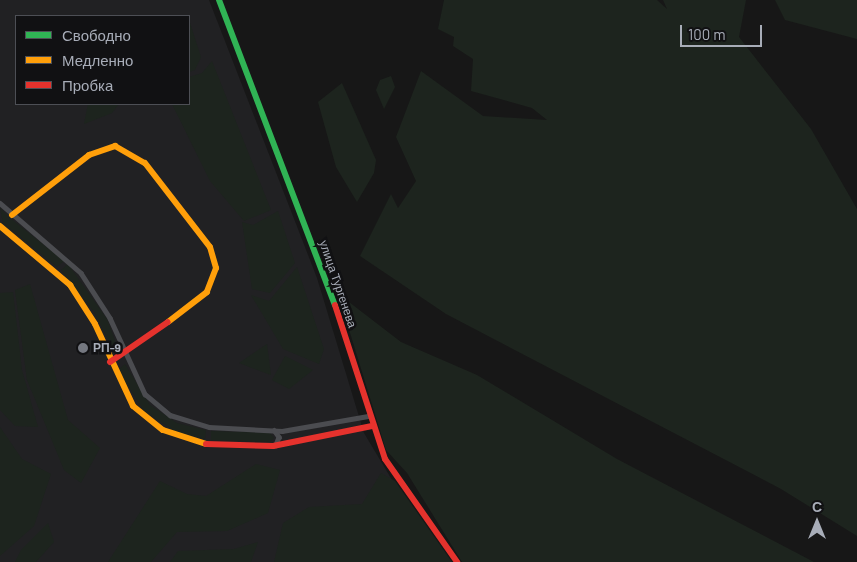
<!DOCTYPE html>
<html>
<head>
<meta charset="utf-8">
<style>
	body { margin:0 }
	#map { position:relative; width:857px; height:562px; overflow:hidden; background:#171717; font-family:Barlow,sans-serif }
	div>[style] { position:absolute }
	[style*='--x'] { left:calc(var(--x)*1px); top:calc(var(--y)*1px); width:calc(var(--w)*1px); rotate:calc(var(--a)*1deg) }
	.built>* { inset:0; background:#212123 }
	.green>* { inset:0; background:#1d241e }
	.street>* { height:4.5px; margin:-2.25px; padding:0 2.25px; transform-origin:2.25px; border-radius:2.25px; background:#4b4c50 }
	.fast>* { height:6px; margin:-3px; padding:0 3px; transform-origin:3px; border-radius:3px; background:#30b455 }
	.slow>* { height:6px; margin:-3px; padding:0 3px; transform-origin:3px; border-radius:3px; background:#ff9f0a }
	.jam>* { height:6px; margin:-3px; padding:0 3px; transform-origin:3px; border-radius:3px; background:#e5322d }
	.dots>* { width:14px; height:14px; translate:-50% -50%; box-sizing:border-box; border:2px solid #111113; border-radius:50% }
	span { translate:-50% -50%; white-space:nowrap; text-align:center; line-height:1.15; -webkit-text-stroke:5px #111113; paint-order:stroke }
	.street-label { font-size:12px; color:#a8adb8 }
	.poi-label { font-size:12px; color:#a8adb8; font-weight:700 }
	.left { translate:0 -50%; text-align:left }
	.legend { position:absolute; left:15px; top:15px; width:175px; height:90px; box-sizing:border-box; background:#111113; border:1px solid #4d4f55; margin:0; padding:6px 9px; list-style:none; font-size:15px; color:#a8adb8 }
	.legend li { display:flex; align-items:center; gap:10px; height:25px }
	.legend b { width:25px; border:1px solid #4d4f55 }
	.north { position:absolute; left:792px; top:497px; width:50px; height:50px; -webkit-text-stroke:4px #111113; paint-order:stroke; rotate:0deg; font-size:14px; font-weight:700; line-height:20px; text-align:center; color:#a8adb8 }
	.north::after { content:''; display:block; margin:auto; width:18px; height:22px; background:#a8adb8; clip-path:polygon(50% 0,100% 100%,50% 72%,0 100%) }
	.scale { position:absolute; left:680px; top:25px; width:82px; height:22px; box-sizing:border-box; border:2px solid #a8adb8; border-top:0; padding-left:6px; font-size:15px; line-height:18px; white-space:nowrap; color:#a8adb8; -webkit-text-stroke:4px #111113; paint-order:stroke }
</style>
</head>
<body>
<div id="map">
	<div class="built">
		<i style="clip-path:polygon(evenodd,0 0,209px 0,317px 278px,364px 433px,441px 562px,0 562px,0 0,16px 16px,189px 16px,189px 104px,16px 104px,16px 16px)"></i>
	</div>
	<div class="green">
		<i style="clip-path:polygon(444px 0,657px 0,667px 9px,663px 0,746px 0,739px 37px,811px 129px,857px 209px,857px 536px,781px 489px,446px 314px,360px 256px,391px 194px,398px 208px,416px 181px,396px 137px,421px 71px,483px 116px,547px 120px,532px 108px,471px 91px,473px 59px,453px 46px,454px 37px,438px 29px)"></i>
		<i style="clip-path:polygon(775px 0,857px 0,857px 39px,785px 20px)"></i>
		<i style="clip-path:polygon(189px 20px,201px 57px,195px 70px,189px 72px)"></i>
		<i style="clip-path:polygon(212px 61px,271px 210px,244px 221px,210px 181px,172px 104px,189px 104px,189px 77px,202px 73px)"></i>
		<i style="clip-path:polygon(391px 76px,395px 87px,384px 109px,376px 90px,380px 80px)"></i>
		<i style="clip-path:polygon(342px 83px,376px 160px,374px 173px,357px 202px,336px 167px,318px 102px)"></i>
		<i style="clip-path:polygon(88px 104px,119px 104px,112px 113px,84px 124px)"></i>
		<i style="clip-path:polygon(0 208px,10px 218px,64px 261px,57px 267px,3px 223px)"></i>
		<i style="clip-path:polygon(278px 211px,295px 263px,270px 293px,252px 289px,242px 222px,253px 225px)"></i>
		<i style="clip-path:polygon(68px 264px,107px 319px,120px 354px,114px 352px,94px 312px,61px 270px)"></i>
		<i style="clip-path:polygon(297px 267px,324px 349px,319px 364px,283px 349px,251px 295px,269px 301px)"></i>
		<i style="clip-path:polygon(30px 284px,68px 420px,100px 448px,81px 483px,64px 470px,27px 380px,15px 290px)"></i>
		<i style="clip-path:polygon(13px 292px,22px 370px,38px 427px,15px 426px,0 410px,0 293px)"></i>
		<i style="clip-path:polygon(349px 302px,401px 342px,477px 375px,617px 459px,814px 562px,462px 562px,407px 473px,386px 450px,343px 310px)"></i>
		<i style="clip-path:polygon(267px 344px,271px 375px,239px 363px)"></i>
		<i style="clip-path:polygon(285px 356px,313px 370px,289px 389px,272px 380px)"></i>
		<i style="clip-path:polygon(125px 364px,150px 405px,177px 423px,206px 430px,205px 439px,176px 432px,144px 411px,118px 370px)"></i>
		<i style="clip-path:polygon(0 427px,22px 459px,51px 474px,34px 526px,0 556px)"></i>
		<i style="clip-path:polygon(211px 431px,270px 433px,274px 438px,270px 442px,211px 440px)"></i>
		<i style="clip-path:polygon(256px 464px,280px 470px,268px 513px,227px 531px,177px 532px,151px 562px,108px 562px,160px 481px,187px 494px,206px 496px)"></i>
		<i style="clip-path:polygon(381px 473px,395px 481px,452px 562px,274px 562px,283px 523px,309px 507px,362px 504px)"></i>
		<i style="clip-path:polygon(48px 523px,54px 542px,36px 562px,15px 562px,21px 550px)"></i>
		<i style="clip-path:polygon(258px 542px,251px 562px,170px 562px,178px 551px,234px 549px)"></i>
	</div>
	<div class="street">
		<i style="--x:0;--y:203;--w:107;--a:40.8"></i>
		<i style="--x:81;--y:273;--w:54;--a:57.2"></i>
		<i style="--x:110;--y:318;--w:84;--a:65.3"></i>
		<i style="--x:145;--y:394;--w:33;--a:40"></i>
		<i style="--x:170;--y:415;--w:41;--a:17.1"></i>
		<i style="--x:209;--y:427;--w:73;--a:3.1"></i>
		<i style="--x:282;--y:431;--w:87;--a:-9.9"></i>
		<i style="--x:274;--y:430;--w:9;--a:54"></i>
		<i style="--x:279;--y:437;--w:9;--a:111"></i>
	</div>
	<div class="fast">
		<i style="--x:219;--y:0;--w:326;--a:69.2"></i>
	</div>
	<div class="slow">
		<i style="--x:12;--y:215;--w:98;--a:-37.9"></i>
		<i style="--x:89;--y:155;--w:28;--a:-19"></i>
		<i style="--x:115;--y:146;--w:34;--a:30"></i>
		<i style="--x:145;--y:163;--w:106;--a:52.3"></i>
		<i style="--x:210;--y:247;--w:22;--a:74"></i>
		<i style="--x:216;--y:268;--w:26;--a:111"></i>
		<i style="--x:207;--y:292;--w:49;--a:142.4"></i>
		<i style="--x:0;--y:226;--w:92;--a:40.1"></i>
		<i style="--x:70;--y:285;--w:46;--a:57.3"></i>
		<i style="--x:95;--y:324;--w:90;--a:65.1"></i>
		<i style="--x:133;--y:406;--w:38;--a:39"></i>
		<i style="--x:163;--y:430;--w:45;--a:18"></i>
	</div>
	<div class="jam">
		<i style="--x:335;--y:305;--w:162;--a:72"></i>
		<i style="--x:385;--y:459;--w:126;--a:55"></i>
		<i style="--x:110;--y:362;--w:70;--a:-34.6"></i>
		<i style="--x:206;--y:444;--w:67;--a:1.7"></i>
		<i style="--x:273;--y:446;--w:101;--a:-11.4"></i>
	</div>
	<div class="dots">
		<i style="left:83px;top:348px;background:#757880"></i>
	</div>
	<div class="street-label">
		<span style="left:338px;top:284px;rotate:71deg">улица Тургенева</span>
	</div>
	<div class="poi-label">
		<span class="left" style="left:93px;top:348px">РП-9</span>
	</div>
	<ul class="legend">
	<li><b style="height:6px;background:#30b455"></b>Свободно</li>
	<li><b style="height:6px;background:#ff9f0a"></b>Медленно</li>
	<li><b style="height:6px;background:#e5322d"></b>Пробка</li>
	</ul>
	<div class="north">С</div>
	<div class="scale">100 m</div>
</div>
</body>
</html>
